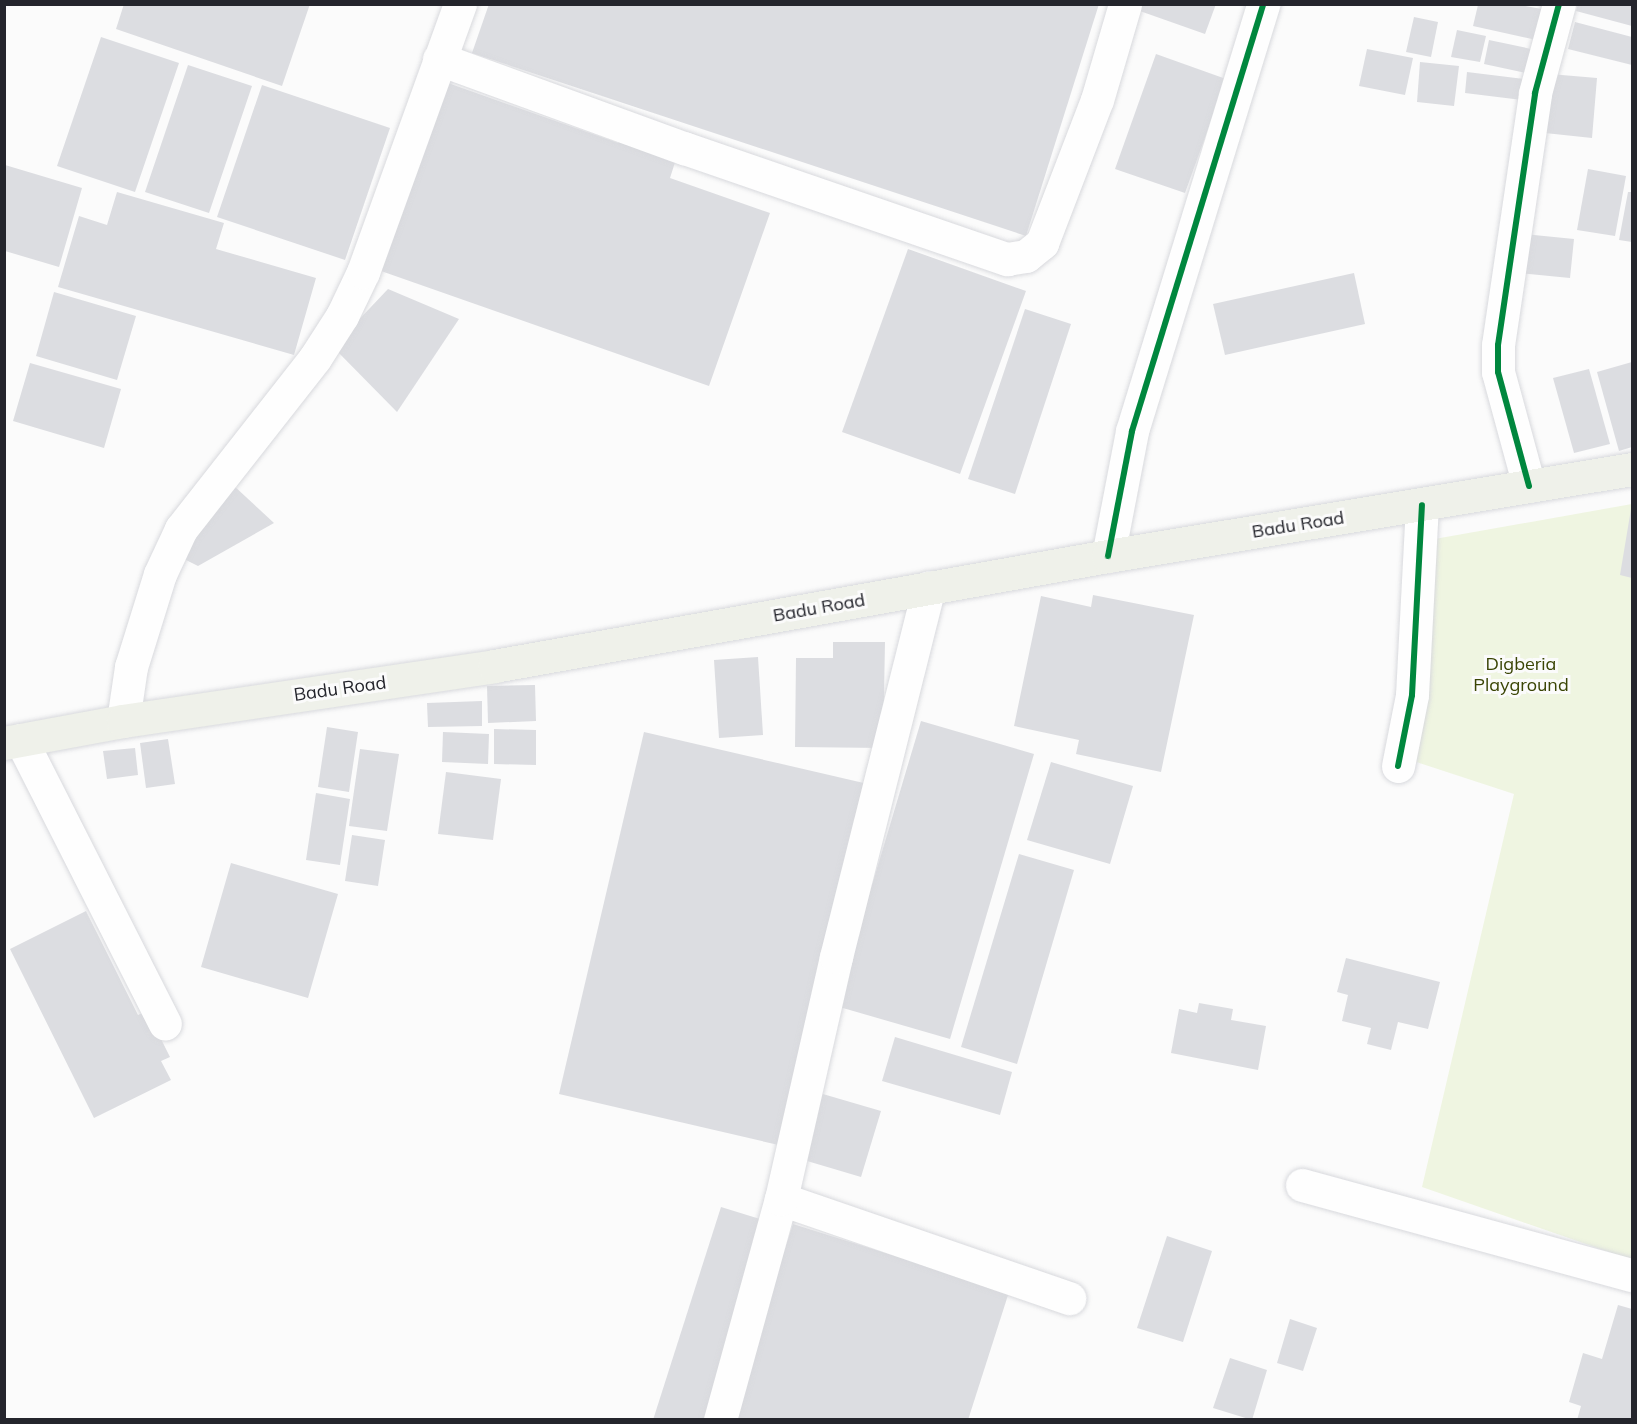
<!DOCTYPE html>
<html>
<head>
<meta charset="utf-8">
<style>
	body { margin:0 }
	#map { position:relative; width:1637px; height:1424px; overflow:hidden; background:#fbfbfb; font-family:Mulish,sans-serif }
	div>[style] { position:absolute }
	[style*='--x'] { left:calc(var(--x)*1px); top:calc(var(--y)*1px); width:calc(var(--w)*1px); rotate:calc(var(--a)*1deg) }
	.green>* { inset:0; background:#eff5e1 }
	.building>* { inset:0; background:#dcdde1 }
	.roads { filter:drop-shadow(0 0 2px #d8d9dd) drop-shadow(0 0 2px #d8d9dd) }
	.minor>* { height:33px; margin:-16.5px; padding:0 16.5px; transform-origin:16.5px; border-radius:16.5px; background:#fefefe }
	.major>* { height:33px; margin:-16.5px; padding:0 16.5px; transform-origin:16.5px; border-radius:16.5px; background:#eff1ea }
	.cycleway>* { height:6px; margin:-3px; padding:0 3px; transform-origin:3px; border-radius:3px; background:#00873e }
	span { translate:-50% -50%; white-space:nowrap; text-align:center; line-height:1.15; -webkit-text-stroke:6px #fbfbfb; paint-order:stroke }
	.street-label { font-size:18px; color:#24252c }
	.park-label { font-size:18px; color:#3a4505 }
	.frame { position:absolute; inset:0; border:6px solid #24252c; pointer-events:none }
</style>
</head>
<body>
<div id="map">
	<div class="green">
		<i style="clip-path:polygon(1632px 504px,1632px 1260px,1422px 1187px,1514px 794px,1398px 756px,1429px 540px)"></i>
	</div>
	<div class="building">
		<i style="clip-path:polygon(124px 4px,310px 4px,282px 86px,116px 29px)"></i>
		<i style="clip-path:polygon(489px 4px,1099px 4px,1026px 236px,472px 53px)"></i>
		<i style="clip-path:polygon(1139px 4px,1216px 4px,1205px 34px,1137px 10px)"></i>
		<i style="clip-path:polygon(1578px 4px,1632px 4px,1632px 26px,1576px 11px)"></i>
		<i style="clip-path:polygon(1478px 5px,1520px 5px,1547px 10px,1541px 41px,1473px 26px)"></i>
		<i style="clip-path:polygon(1414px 17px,1438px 22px,1431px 57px,1406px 52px)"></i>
		<i style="clip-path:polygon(1575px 22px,1632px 37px,1632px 65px,1568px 49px)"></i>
		<i style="clip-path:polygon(1457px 30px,1486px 36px,1480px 62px,1451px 57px)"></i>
		<i style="clip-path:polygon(101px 37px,179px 63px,135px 192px,57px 166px)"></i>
		<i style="clip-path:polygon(1489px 40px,1536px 50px,1531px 74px,1484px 64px)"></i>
		<i style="clip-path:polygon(1367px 49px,1413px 58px,1405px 95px,1359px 86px)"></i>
		<i style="clip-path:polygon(1156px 54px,1226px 79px,1185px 193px,1115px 169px)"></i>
		<i style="clip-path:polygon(1420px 62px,1459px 66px,1454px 106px,1417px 102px)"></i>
		<i style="clip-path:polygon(188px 65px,252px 86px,209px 213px,145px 192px)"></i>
		<i style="clip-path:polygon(1467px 72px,1533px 80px,1531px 101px,1465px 93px)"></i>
		<i style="clip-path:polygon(1550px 74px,1597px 78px,1592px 138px,1545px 133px)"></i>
		<i style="clip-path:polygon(448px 83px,618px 143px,622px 133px,678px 153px,670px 178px,770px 213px,709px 386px,381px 271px)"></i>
		<i style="clip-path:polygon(262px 85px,390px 128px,345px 260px,217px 217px)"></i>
		<i style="clip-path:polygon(5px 165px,82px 188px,59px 267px,5px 251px)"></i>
		<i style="clip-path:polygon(1588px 169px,1626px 176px,1615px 236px,1577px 230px)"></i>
		<i style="clip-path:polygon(117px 192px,224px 223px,216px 249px,316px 278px,294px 355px,58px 287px,79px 216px,107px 225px)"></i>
		<i style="clip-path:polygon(1628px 192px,1632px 192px,1632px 242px,1619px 240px)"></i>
		<i style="clip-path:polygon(1524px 234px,1574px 239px,1570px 278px,1520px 273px)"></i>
		<i style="clip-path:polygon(908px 249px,1026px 291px,960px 474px,842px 432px)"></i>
		<i style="clip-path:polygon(1354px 273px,1365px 324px,1225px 355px,1213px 304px)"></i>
		<i style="clip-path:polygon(388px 289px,459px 319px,397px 412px,333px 347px)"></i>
		<i style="clip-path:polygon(54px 292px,136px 316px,117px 380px,36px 356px)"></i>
		<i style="clip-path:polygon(1025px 309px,1071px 324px,1015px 494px,968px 479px)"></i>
		<i style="clip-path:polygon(1632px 362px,1632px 447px,1619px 451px,1597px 372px)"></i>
		<i style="clip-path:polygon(30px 363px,121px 389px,104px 448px,13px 421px)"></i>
		<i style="clip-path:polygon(1589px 369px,1610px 444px,1574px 453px,1553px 378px)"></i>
		<i style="clip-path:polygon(233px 485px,274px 523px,198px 566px,178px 556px)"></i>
		<i style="clip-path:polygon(1631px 509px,1632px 509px,1632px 578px,1620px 575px)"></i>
		<i style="clip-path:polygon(1093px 595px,1194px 615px,1161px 772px,1076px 754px,1079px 740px,1014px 726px,1041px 596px,1091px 607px)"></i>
		<i style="clip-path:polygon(833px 642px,885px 642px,883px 748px,795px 747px,796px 658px,833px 658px)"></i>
		<i style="clip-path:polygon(758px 657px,763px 735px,719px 738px,714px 660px)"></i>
		<i style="clip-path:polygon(535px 685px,536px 721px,488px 723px,487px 686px)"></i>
		<i style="clip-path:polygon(482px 701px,482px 726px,428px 727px,427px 703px)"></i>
		<i style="clip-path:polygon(921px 721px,1034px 754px,950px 1039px,836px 1006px)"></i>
		<i style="clip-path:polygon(327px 727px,358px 732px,349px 792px,318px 787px)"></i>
		<i style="clip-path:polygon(494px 729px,536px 730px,536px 765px,494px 764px)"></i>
		<i style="clip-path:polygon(443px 732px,489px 734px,488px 764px,442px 762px)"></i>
		<i style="clip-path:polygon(644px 732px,868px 784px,783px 1146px,559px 1094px)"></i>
		<i style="clip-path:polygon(168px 739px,175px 784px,146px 788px,140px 743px)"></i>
		<i style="clip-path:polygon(135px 748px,138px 775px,107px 779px,103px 751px)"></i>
		<i style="clip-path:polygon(360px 749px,399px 754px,387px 831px,349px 826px)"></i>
		<i style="clip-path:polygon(1051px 762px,1133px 786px,1110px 864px,1027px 840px)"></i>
		<i style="clip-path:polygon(446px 772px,501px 779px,493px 840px,438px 834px)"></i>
		<i style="clip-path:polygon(316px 793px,350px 799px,340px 865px,306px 860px)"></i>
		<i style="clip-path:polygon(352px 835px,385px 840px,378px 886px,345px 881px)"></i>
		<i style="clip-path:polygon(1019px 854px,1074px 870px,1017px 1064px,961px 1047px)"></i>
		<i style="clip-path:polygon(231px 863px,338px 894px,308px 998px,201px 967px)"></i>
		<i style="clip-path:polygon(86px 911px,138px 1015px,147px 1011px,170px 1057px,161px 1061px,171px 1080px,94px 1118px,10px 949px)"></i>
		<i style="clip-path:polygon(1346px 958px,1440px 982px,1428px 1029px,1398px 1022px,1391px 1050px,1367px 1044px,1371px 1028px,1342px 1021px,1348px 995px,1337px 992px)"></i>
		<i style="clip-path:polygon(1199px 1003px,1233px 1009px,1231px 1020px,1266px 1026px,1258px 1070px,1171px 1053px,1179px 1009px,1197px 1013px)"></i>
		<i style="clip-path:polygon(895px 1037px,1012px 1072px,1000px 1115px,882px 1081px)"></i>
		<i style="clip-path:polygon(816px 1092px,881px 1111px,861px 1177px,797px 1158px)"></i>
		<i style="clip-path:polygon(721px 1207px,773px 1223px,710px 1420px,653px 1420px)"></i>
		<i style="clip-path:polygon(793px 1224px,1009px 1292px,968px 1420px,730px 1420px)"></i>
		<i style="clip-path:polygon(1167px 1236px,1212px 1251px,1183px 1342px,1137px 1328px)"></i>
		<i style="clip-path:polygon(1618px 1305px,1632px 1309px,1632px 1420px,1577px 1420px,1581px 1406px,1569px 1402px,1583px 1353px,1602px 1359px)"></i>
		<i style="clip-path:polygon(1290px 1319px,1317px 1328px,1303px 1371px,1277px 1363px)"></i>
		<i style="clip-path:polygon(1230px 1358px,1267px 1370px,1252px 1420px,1213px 1408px)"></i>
	</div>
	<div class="roads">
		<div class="minor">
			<i style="--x:439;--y:59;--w:261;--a:20"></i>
			<i style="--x:684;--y:148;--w:342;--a:19"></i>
			<i style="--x:1007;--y:259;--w:19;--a:-9"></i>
			<i style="--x:1026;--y:256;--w:21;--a:-39"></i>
			<i style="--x:1042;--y:243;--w:153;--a:-69"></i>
			<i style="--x:1097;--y:100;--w:100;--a:-73.7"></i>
			<i style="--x:1529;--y:486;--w:118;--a:-105.2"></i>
			<i style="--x:1498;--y:372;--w:27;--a:-90"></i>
			<i style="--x:1498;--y:345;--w:255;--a:-81.6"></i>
			<i style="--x:1535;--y:93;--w:92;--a:-74.9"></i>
			<i style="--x:1108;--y:556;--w:127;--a:-79.1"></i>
			<i style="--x:1132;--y:431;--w:447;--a:-72.9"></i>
			<i style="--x:123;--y:721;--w:55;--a:-81.6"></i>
			<i style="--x:131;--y:667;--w:97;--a:-72.7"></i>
			<i style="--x:160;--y:574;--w:50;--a:-65"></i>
			<i style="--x:181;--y:529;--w:217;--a:-51.9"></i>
			<i style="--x:315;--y:358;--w:50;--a:-57.3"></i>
			<i style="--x:342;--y:316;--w:49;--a:-64.5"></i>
			<i style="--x:363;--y:272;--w:285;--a:-70.1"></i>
			<i style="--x:21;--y:740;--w:318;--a:63.1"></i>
			<i style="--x:1398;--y:766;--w:72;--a:-78.8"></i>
			<i style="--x:1412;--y:695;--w:190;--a:-87"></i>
			<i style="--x:1302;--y:1185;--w:342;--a:15.3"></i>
			<i style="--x:781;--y:1199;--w:305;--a:19"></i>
			<i style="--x:720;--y:1420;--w:229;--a:-74.6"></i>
			<i style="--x:781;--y:1199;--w:248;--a:-77.2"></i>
			<i style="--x:836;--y:957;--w:381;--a:-75.9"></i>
		</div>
		<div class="major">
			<i style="--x:4;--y:743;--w:121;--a:-10.5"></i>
			<i style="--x:123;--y:721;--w:375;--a:-8.4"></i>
			<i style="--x:494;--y:666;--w:624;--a:-10.16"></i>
			<i style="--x:1108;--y:556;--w:531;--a:-9.43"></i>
		</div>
	</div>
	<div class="cycleway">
		<i style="--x:1529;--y:486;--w:118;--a:-105.2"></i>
		<i style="--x:1498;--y:372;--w:27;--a:-90"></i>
		<i style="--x:1498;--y:345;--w:255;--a:-81.6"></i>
		<i style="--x:1535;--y:93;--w:92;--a:-74.9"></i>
		<i style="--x:1108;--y:556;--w:127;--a:-79.1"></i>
		<i style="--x:1132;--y:431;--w:447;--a:-72.9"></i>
		<i style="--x:1398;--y:766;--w:72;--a:-78.8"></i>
		<i style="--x:1412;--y:695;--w:190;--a:-87"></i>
	</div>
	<div class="street-label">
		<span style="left:1298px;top:525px;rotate:-9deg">Badu Road</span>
		<span style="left:819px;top:608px;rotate:-10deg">Badu Road</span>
		<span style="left:340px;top:689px;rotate:-8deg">Badu Road</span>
	</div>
	<div class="park-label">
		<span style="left:1521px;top:675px">Digberia<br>Playground</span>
	</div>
	<div class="frame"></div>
</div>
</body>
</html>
